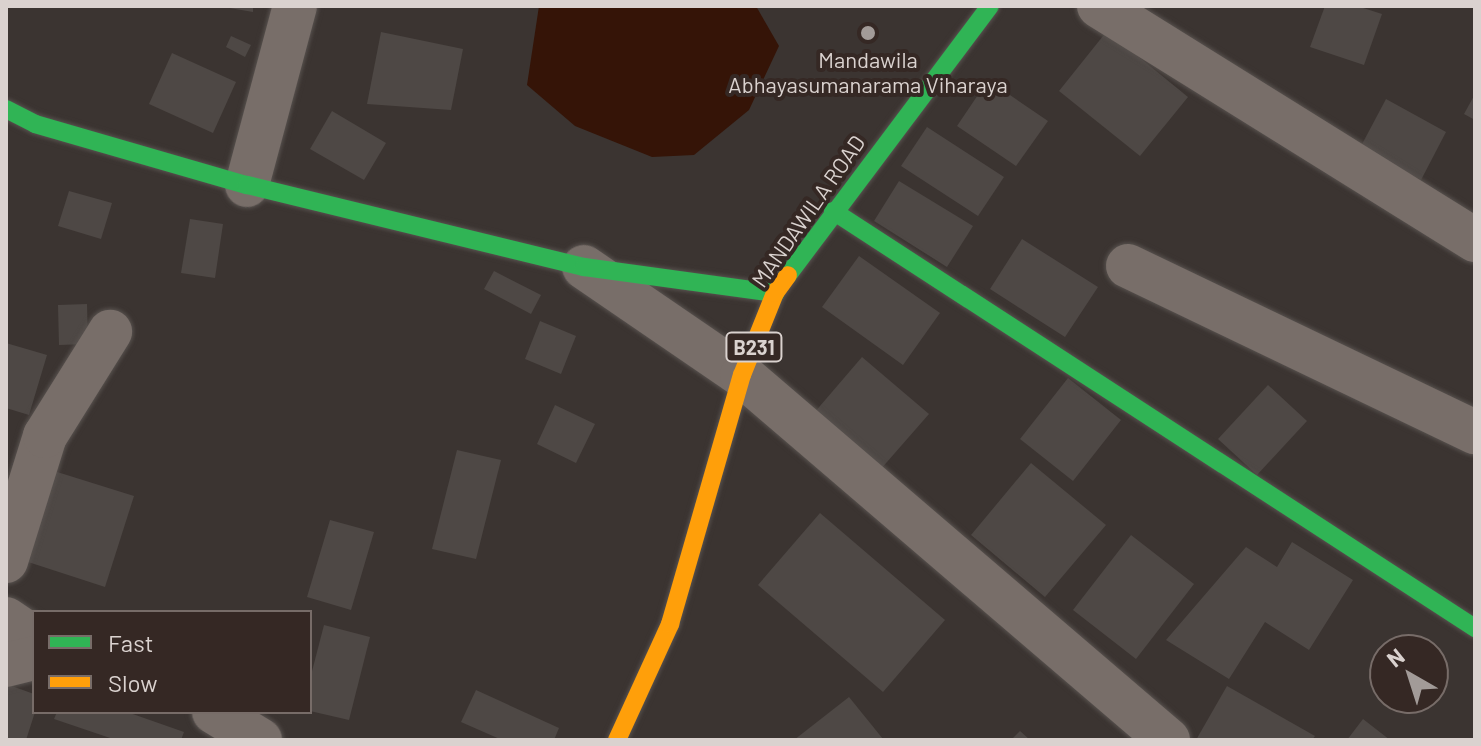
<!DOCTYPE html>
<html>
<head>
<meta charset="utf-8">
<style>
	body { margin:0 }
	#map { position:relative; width:1481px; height:746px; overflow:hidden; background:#3b3431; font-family:Barlow,sans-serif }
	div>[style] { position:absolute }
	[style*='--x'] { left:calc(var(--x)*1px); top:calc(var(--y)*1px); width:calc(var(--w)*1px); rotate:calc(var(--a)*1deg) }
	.water>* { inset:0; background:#351407 }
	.building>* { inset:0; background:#4e4845 }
	.roads { filter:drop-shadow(0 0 2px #57514e) drop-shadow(0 0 2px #57514e) }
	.street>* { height:44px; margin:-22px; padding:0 22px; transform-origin:22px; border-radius:22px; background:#786e69 }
	.fast>* { height:18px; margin:-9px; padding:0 9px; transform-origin:9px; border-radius:9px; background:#30b455 }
	.slow>* { height:18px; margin:-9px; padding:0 9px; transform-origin:9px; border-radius:9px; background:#ff9f0a }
	.dots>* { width:22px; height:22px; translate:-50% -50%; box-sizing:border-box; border:4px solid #352824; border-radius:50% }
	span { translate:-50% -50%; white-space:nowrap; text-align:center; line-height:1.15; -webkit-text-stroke:8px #352824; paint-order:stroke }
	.shield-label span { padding:2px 6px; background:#352824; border:2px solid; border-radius:6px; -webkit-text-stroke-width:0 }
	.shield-label { font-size:20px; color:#dad2cf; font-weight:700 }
	.poi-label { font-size:22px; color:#dad2cf }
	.street-label { font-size:22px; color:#dad2cf }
	.frame { position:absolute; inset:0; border:8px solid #dad2cf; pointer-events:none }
	.legend { position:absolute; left:32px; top:610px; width:280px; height:104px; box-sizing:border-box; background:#352824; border:2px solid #776c68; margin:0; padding:10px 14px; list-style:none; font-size:24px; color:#dad2cf }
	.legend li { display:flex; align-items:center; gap:16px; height:40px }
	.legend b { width:40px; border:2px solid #776c68 }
	.north { position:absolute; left:1369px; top:634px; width:80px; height:80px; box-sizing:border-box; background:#352824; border:2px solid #776c68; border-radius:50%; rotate:321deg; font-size:22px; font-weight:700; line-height:32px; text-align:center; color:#dad2cf }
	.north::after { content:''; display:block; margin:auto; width:28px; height:36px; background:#a29b98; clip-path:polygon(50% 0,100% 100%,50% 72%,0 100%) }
</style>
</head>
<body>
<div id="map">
	<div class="water">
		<i style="clip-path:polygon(539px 6px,756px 6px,779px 46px,749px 110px,694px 155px,652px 157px,575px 126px,527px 85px)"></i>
	</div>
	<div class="building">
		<i style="clip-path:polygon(218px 6px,253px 6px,253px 12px)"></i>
		<i style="clip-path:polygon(1325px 6px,1357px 6px,1382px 14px,1364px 65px,1310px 47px)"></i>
		<i style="clip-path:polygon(1107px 31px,1188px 97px,1140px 156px,1059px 91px)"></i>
		<i style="clip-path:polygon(381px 32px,463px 49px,451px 110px,367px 104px)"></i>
		<i style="clip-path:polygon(231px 36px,251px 45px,245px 57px,226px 47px)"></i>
		<i style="clip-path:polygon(172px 53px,236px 82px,213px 133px,149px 104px)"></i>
		<i style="clip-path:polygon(988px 80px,1048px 121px,1016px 166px,957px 126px)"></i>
		<i style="clip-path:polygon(1475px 94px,1475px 120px,1464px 114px)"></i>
		<i style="clip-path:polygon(1386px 99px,1446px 132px,1421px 180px,1360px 148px)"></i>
		<i style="clip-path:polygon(332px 111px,386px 143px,364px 180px,310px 149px)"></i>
		<i style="clip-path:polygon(927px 127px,1004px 177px,978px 216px,901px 166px)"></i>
		<i style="clip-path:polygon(899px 181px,973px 226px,947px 267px,874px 221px)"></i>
		<i style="clip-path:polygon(69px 191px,112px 203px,101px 239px,58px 226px)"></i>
		<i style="clip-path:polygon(190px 219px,223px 224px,215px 278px,181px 273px)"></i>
		<i style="clip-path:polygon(1022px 239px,1098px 287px,1065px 337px,990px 289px)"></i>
		<i style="clip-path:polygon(859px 256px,940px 313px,903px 365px,822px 307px)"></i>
		<i style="clip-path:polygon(494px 271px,541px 295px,531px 314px,484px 289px)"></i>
		<i style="clip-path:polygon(87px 304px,88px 344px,59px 345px,58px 305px)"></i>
		<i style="clip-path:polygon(540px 321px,576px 336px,561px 374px,525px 359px)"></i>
		<i style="clip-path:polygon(6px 343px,47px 355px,29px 415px,6px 408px)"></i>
		<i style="clip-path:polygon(862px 357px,929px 414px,880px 470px,814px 413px)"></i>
		<i style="clip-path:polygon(1068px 378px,1121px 420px,1073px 481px,1020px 439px)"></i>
		<i style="clip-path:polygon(1268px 385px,1307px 421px,1257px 475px,1218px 439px)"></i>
		<i style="clip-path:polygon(555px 405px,595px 424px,576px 463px,537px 444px)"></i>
		<i style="clip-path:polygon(457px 450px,501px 460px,476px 559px,432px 549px)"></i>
		<i style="clip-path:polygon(1031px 463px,1106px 525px,1045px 597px,971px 535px)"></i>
		<i style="clip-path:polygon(54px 471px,134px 496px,105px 587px,25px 561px)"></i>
		<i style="clip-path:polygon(820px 513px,945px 620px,883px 692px,758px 585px)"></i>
		<i style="clip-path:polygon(330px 520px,374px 532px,351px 610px,307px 597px)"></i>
		<i style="clip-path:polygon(1131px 535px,1194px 584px,1136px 659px,1073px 610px)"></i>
		<i style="clip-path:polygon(1292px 542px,1353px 580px,1309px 650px,1265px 622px,1229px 679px,1166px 640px,1246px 547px,1277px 567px)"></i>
		<i style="clip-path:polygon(324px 625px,370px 637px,349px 720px,310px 711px,310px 679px)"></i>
		<i style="clip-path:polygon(6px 684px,34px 694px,35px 712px,26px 740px,6px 740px)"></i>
		<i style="clip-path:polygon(1227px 686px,1315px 736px,1312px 740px,1196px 740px)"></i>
		<i style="clip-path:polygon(476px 690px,559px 728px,554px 740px,502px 740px,461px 722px)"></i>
		<i style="clip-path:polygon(849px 697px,883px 739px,794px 740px)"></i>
		<i style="clip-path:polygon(57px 712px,127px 712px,184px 732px,181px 740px,116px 740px,54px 719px)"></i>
		<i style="clip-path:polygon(1363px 719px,1390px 740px,1347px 740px)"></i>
		<i style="clip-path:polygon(1020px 731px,1030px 740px,1011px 740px)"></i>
	</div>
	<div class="roads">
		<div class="street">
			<i style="--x:1099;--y:6;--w:443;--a:31.9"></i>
			<i style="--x:247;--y:185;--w:185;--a:-75"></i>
			<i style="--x:1128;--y:266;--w:385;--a:25.6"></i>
			<i style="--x:584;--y:267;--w:191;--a:34.4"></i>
			<i style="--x:742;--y:375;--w:561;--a:40.59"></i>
			<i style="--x:6;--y:561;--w:131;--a:-72.7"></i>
			<i style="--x:45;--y:436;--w:123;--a:-58"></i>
			<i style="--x:6;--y:619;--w:34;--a:34"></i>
			<i style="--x:6;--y:665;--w:29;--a:-14"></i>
			<i style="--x:214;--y:712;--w:54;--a:31.3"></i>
		</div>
		<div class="fast">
			<i style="--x:6;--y:109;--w:33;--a:27"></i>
			<i style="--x:35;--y:124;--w:221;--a:16.1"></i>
			<i style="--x:247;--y:185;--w:347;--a:13.7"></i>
			<i style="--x:584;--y:267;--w:193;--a:7.8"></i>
			<i style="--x:833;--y:211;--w:766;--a:33.01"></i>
			<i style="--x:788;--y:275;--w:336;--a:-53.1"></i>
		</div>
		<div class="slow">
			<i style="--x:617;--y:740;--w:128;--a:-65.4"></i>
			<i style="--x:670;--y:624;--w:259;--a:-73.9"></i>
			<i style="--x:742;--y:375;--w:88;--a:-68.1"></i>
			<i style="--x:775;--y:293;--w:22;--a:-54"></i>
		</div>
	</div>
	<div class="dots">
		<i style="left:868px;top:33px;background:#a29b98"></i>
	</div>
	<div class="shield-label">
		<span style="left:754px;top:347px">B231</span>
	</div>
	<div class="poi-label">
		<span style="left:868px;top:72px">Mandawila<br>Abhayasumanarama Viharaya</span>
	</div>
	<div class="street-label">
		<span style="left:808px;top:211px;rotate:-55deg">MANDAWILA ROAD</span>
	</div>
	<div class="frame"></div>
	<ul class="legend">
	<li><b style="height:10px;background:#30b455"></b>Fast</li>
	<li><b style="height:10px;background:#ff9f0a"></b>Slow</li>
	</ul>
	<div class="north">N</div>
</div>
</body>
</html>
